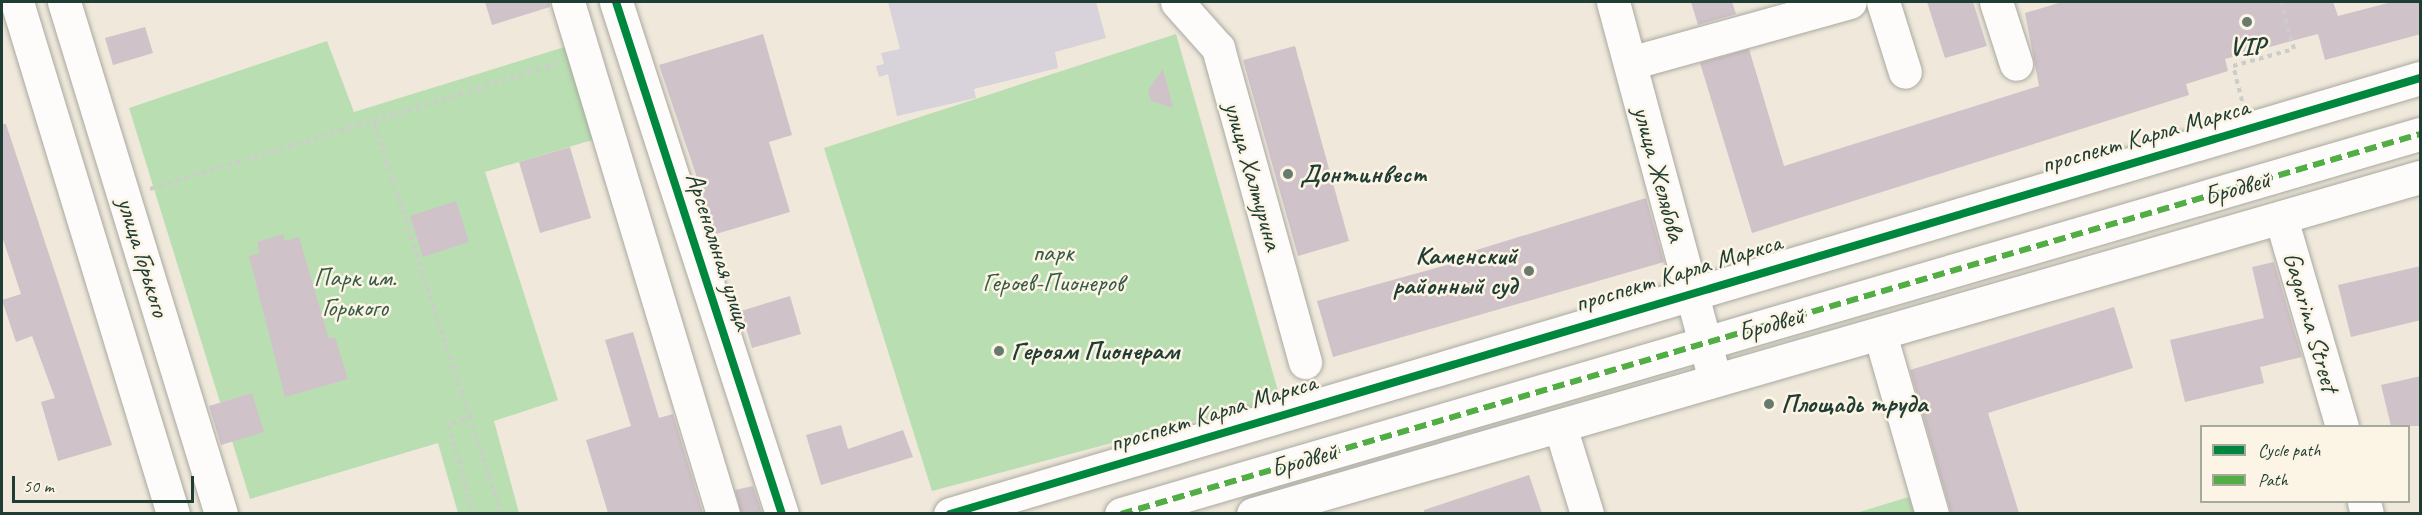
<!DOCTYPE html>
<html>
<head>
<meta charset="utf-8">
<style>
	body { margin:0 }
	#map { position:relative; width:2422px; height:515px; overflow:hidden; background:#efe8db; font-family:Caveat,sans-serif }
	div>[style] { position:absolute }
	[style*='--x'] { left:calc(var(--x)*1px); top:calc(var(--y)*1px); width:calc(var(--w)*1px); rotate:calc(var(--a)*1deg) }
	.industrial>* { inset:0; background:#d8d2da }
	.green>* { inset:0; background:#b9deb2 }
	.building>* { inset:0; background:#d0c2c9 }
	.path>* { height:4px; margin-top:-2px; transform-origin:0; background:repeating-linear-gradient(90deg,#cccdc9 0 4.5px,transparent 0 9px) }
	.roads { filter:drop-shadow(0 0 2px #a9a9a0) drop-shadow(0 0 2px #a9a9a0) }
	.minor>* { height:33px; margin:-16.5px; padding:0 16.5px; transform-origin:16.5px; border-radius:16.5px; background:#fdfcfa }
	.quiet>* { height:6px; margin-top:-3px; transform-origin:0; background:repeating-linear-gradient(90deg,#52ad45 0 12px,transparent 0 18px) }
	.cycleway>* { height:8px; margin:-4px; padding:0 4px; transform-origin:4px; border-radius:4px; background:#00873e }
	.dots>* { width:16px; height:16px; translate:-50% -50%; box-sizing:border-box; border:3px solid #fcf5e5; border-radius:50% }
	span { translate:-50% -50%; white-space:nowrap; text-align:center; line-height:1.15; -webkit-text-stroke:5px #fcf5e5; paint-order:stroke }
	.poi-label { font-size:26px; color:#1f3d34; font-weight:700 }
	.left { translate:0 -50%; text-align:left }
	.right { translate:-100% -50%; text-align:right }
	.street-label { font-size:26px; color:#1f3d34 }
	.park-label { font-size:26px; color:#355b47 }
	.frame { position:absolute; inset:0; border:3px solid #1f3d34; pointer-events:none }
	.legend { position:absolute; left:2200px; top:425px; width:210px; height:78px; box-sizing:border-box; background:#fcf5e5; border:2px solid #a4ab9e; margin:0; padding:8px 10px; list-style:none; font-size:18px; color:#1f3d34 }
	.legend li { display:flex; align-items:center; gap:12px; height:30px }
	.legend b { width:30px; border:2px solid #a4ab9e }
	.scale { position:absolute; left:12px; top:476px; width:182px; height:27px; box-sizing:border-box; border:3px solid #1f3d34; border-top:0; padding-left:8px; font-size:18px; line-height:21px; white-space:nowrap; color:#1f3d34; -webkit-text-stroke:4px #fcf5e5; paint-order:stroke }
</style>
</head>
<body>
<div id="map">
	<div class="industrial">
		<i style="clip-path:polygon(888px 2px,1096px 2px,1106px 38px,1055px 52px,1058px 68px,974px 89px,976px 98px,897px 116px,888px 74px,879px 77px,876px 66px,884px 64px,881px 53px,900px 49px)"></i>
	</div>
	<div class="green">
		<i style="clip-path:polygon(1176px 34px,1280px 398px,932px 491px,824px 148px)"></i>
		<i style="clip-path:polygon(327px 41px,354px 112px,581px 42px,609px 135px,485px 172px,558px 400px,494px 421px,519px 513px,458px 513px,438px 443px,250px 499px,129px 108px)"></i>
		<i style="clip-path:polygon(1909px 497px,1914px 513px,1856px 513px)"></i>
	</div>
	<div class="building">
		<i style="clip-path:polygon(485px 2px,550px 2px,550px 7px,492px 25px)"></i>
		<i style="clip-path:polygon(1691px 2px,1732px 2px,1736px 14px,1698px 25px)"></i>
		<i style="clip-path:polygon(1927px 2px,1973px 2px,1987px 46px,1945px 58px)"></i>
		<i style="clip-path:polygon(2062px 2px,2333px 2px,2338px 16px,2392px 2px,2421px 2px,2421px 34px,2325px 60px,2318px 34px,2225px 59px,2228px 71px,2186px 84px,2189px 95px,1752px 233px,1700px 63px,1749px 49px,1784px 166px,2039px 86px,2025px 13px)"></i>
		<i style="clip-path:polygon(145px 27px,153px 53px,113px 65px,105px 38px)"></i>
		<i style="clip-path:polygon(763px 34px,792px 135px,769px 142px,790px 212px,716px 234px,659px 65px)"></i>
		<i style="clip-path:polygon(1295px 46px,1349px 241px,1298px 256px,1243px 60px)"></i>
		<i style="clip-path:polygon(1163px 69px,1173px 108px,1151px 101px,1148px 90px)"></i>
		<i style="clip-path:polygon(2px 124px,6px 124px,112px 445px,58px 461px,41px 402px,55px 398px,32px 336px,16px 342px,2px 300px,21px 294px,2px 236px)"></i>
		<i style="clip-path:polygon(570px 147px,591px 218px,540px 233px,519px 162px)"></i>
		<i style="clip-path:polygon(1646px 198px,1664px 262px,1333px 357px,1317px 301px,1472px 258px,1470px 252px)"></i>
		<i style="clip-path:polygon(456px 201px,469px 242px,423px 257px,410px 216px)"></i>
		<i style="clip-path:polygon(283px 234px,285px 241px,299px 237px,329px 339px,335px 337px,348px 379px,285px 397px,249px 256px,260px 253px,257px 242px)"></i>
		<i style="clip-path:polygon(2274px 262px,2302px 357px,2260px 367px,2264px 383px,2185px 402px,2170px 340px,2264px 318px,2252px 267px)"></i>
		<i style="clip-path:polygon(2421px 266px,2421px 320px,2351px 337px,2338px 285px)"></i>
		<i style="clip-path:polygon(790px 296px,801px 334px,752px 348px,741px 311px)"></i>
		<i style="clip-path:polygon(2114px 307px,2133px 368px,1988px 413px,2019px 513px,1951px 513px,1910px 370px)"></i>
		<i style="clip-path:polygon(633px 332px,659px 418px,673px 414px,703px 513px,608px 513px,586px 440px,631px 426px,605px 340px)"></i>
		<i style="clip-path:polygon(2421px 376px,2421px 426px,2391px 426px,2381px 385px)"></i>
		<i style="clip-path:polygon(252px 393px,264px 432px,221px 445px,209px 406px)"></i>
		<i style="clip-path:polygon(841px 425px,848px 449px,903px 430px,913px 457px,821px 485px,806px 435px)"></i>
		<i style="clip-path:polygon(1529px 475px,1542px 513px,1424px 513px,1424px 510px)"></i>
		<i style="clip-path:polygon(753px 486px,762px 513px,741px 513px,735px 490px)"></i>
	</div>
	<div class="path">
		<i style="--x:2242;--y:101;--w:36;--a:-104"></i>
		<i style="--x:2233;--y:66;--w:63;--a:-15.6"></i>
		<i style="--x:2294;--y:49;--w:49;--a:-105.5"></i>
		<i style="--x:150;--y:189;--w:233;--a:-17"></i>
		<i style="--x:473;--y:416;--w:27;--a:160"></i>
		<i style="--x:448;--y:425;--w:93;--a:73.7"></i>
		<i style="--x:501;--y:514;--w:413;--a:-108"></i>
		<i style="--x:373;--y:121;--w:195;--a:-17.3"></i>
	</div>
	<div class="roads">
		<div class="minor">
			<i style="--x:17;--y:2;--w:535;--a:73.05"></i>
			<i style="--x:64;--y:2;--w:536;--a:72.95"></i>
			<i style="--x:568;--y:2;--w:535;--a:73.16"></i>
			<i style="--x:616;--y:2;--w:538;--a:72.04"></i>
			<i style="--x:1177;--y:2;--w:62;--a:48.3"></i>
			<i style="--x:1218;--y:48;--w:326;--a:74.5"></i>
			<i style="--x:1613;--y:2;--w:376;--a:74.9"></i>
			<i style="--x:1883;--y:2;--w:73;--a:72.6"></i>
			<i style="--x:1996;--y:2;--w:65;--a:72.1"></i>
			<i style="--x:1630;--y:63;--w:228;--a:-15.5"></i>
			<i style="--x:2281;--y:218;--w:217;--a:73.7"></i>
			<i style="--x:1880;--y:334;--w:187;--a:73.9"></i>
			<i style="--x:1560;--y:426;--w:92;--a:72.9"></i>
			<i style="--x:2364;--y:502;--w:12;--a:76"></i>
			<i style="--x:950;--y:514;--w:1533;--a:-16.52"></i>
			<i style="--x:1121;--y:514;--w:1353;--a:-16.31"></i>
			<i style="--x:1253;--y:514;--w:1215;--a:-16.11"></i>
		</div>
	</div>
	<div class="quiet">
		<i style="--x:1121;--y:514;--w:1353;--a:-16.31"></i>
	</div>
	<div class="cycleway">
		<i style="--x:616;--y:2;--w:538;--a:72.04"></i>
		<i style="--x:950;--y:514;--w:1533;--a:-16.52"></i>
	</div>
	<div class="dots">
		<i style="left:2247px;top:22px;background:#68796e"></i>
		<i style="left:1288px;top:174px;background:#68796e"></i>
		<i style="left:1529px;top:271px;background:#68796e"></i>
		<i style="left:999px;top:351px;background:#68796e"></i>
		<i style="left:1769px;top:404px;background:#68796e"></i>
	</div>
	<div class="poi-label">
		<span style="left:2247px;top:47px">VIP</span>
		<span class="left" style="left:1300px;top:174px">Донтинвест</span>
		<span class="right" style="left:1517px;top:271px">Каменский<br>районный суд</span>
		<span class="left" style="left:1011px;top:351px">Героям Пионерам</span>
		<span class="left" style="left:1781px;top:404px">Площадь труда</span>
	</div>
	<div class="street-label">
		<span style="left:2145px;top:136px;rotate:-16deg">проспект Карла Маркса</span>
		<span style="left:1659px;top:174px;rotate:75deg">улица Желябова</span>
		<span style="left:1253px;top:176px;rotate:74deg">улица Халтурина</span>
		<span style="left:2237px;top:188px;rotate:-16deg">Бродвей</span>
		<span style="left:719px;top:251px;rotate:72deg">Арсенальная улица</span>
		<span style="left:143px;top:257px;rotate:73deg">улица Горького</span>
		<span style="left:1678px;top:273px;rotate:-17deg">проспект Карла Маркса</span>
		<span style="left:2311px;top:322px;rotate:74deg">Gagarina Street</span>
		<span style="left:1771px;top:324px;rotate:-16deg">Бродвей</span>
		<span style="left:1213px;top:413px;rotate:-17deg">проспект Карла Маркса</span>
		<span style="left:1304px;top:460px;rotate:-16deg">Бродвей</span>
	</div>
	<div class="park-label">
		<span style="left:1053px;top:268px">парк<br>Героев-Пионеров</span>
		<span style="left:355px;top:293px">Парк им.<br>Горького</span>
	</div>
	<div class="frame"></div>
	<ul class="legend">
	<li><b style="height:8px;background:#00873e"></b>Cycle path</li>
	<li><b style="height:8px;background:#52ad45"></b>Path</li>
	</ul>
	<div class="scale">50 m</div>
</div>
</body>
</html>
